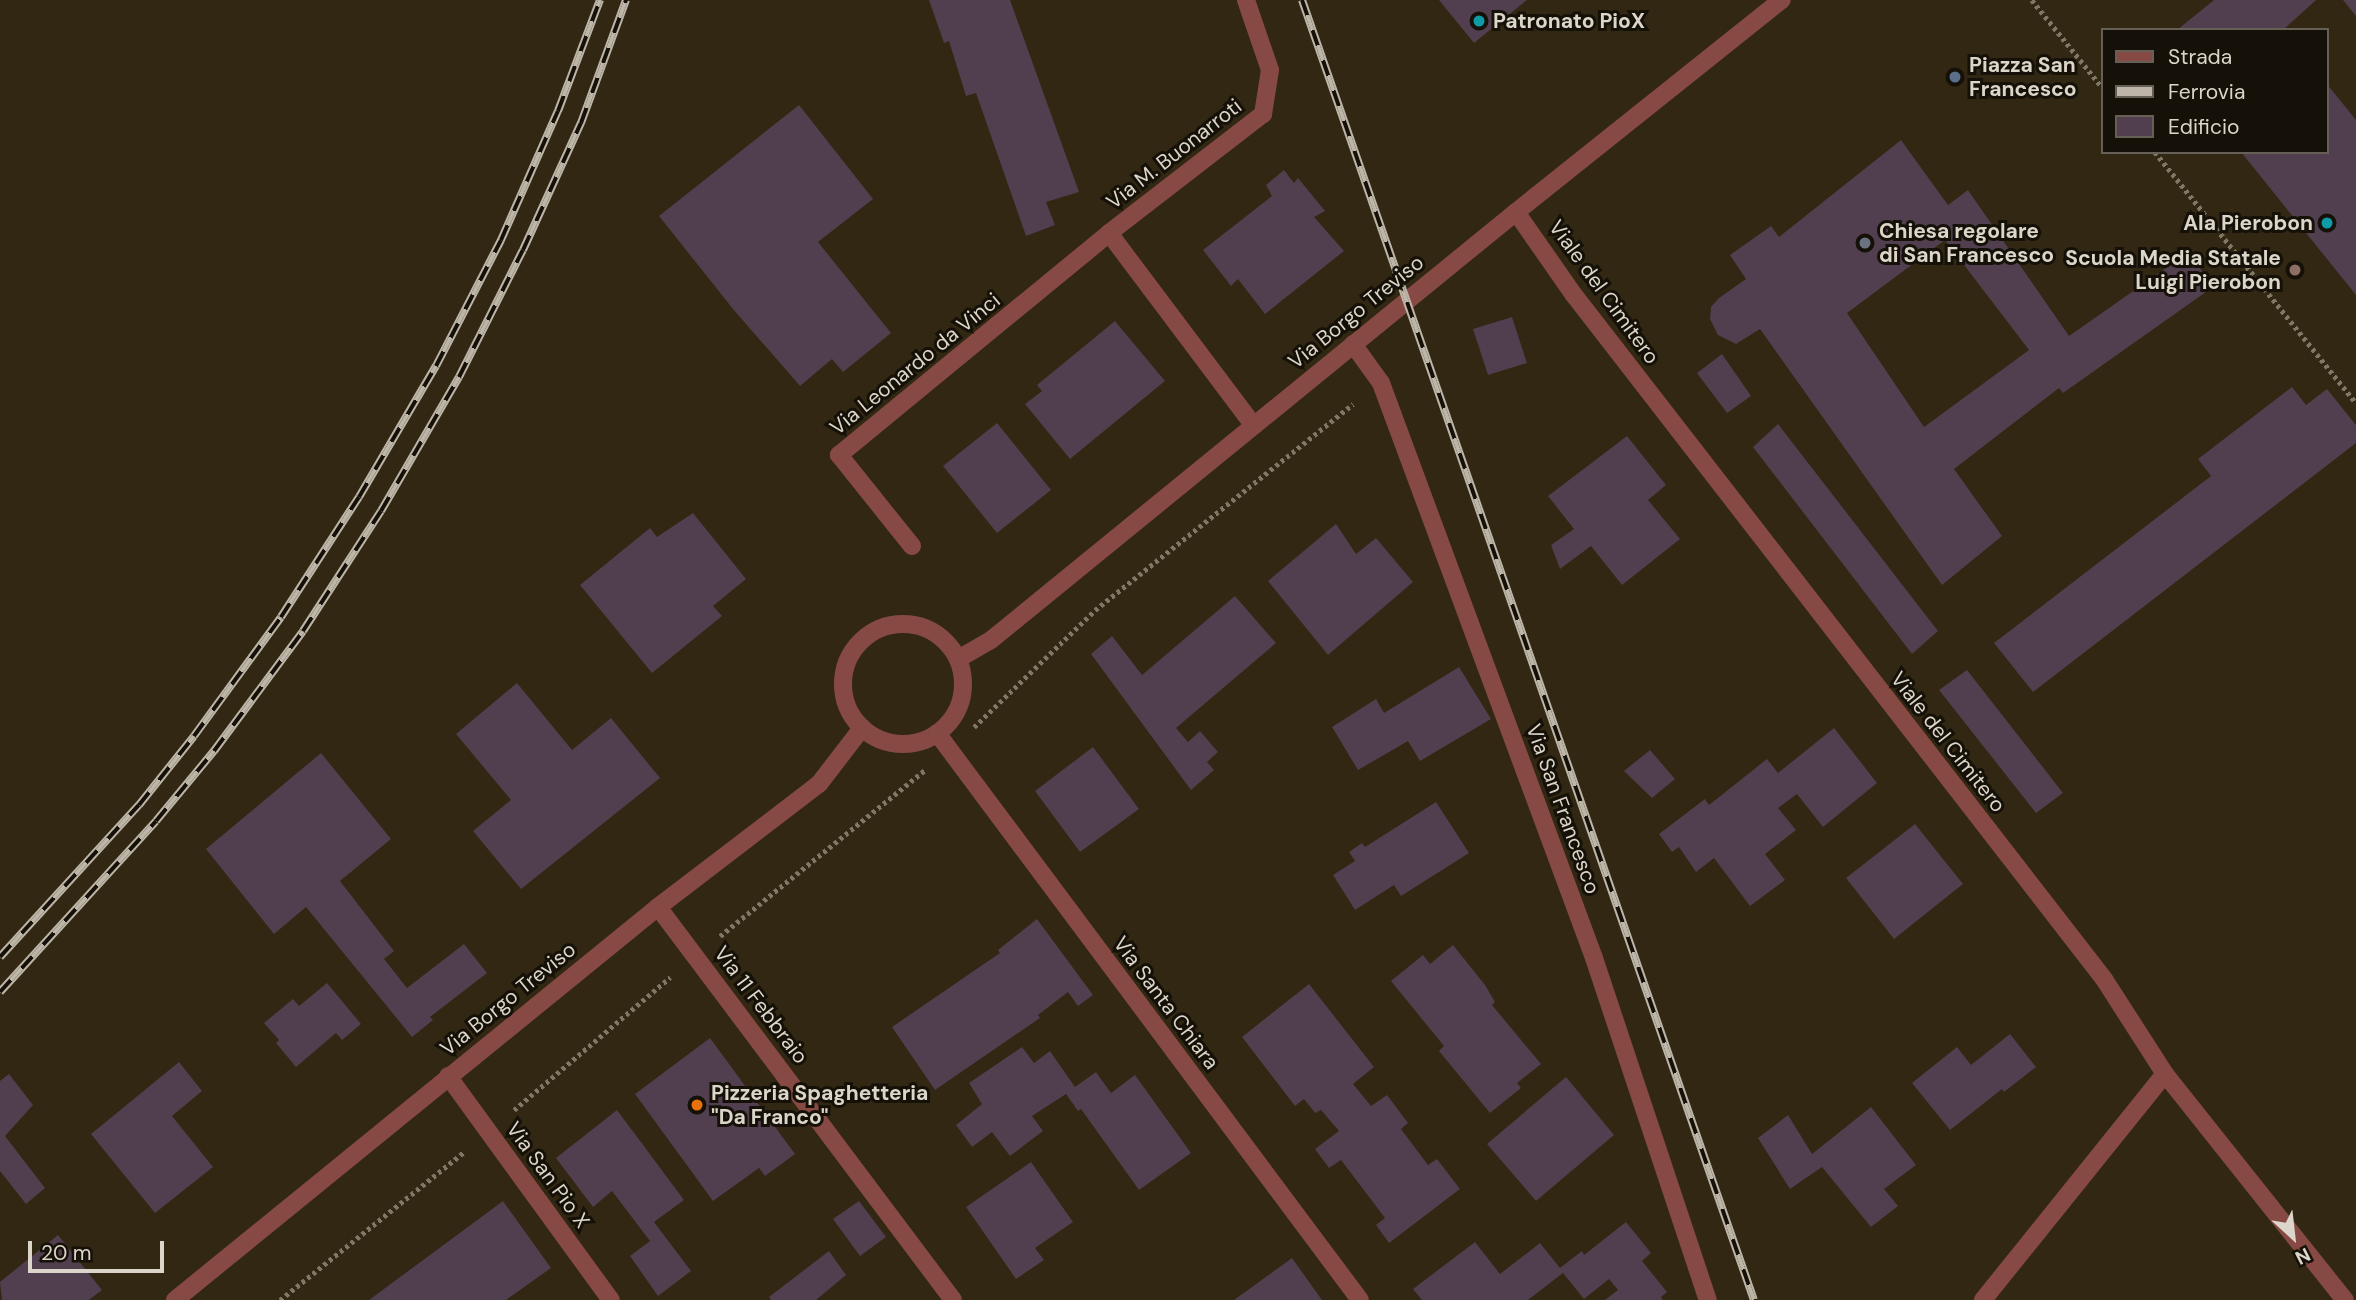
<!DOCTYPE html>
<html>
<head>
<meta charset="utf-8">
<style>
	body { margin:0 }
	#map { position:relative; width:2356px; height:1300px; overflow:hidden; background:#312712; font-family:"DM Sans",sans-serif }
	div>[style] { position:absolute }
	[style*='--x'] { left:calc(var(--x)*1px); top:calc(var(--y)*1px); width:calc(var(--w)*1px); rotate:calc(var(--a)*1deg) }
	.building>* { inset:0; background:#513e4e }
	.path>* { height:4.5px; margin-top:-2.25px; transform-origin:0; background:repeating-linear-gradient(90deg,#807767 0 3.5px,transparent 0 7px) }
	.minor>* { height:18px; margin:-9px; padding:0 9px; transform-origin:9px; border-radius:9px; background:#864943 }
	.minor>.ring { margin:-9px; padding:0; box-sizing:content-box; background:none; border:18px solid #864943; border-radius:50% }
	.rail>* { height:8px; margin-top:-4px; transform-origin:0; background:repeating-linear-gradient(90deg,#151108 0 16px,#bdb6a8 0 32px); box-sizing:border-box; border-block:2px solid #bdb6a8 }
	.dots>* { width:19px; height:19px; translate:-50% -50%; box-sizing:border-box; border:4px solid #151108; border-radius:50% }
	span { translate:-50% -50%; white-space:nowrap; text-align:center; line-height:1.15; -webkit-text-stroke:6px #151108; paint-order:stroke }
	.poi-label { font-size:21px; color:#dcd5c9; font-weight:700 }
	.left { translate:0 -50%; text-align:left }
	.right { translate:-100% -50%; text-align:right }
	.street-label { font-size:21px; color:#dcd5c9 }
	.legend { position:absolute; left:2101px; top:28px; width:228px; height:126px; box-sizing:border-box; background:#151108; border:2px solid #655f55; margin:0; padding:9px 12px; list-style:none; font-size:21px; color:#dcd5c9 }
	.legend li { display:flex; align-items:center; gap:14px; height:35px }
	.legend b { width:35px; border:2px solid #655f55 }
	.north { position:absolute; left:2258px; top:1202px; width:70px; height:70px; -webkit-text-stroke:5px #151108; paint-order:stroke; rotate:153deg; font-size:19px; font-weight:700; line-height:28px; text-align:center; color:#dcd5c9 }
	.north::after { content:''; display:block; margin:auto; width:24px; height:32px; background:#dcd5c9; clip-path:polygon(50% 0,100% 100%,50% 72%,0 100%) }
	.scale { position:absolute; left:28px; top:1241px; width:136px; height:32px; box-sizing:border-box; border:4px solid #dcd5c9; border-top:0; padding-left:9px; font-size:21px; line-height:24px; white-space:nowrap; color:#dcd5c9; -webkit-text-stroke:5px #151108; paint-order:stroke }
</style>
</head>
<body>
<div id="map">
	<div class="building">
		<i style="clip-path:polygon(929px 0,1010px 0,1079px 192px,1046px 202px,1055px 225px,1026px 236px,976px 93px,966px 96px,949px 41px,944px 43px)"></i>
		<i style="clip-path:polygon(1439px 0,1527px 0,1474px 43px)"></i>
		<i style="clip-path:polygon(2214px 0,2316px 0,2283px 30px,2177px 30px)"></i>
		<i style="clip-path:polygon(2343px 0,2356px 0,2356px 16px)"></i>
		<i style="clip-path:polygon(2326px 83px,2356px 120px,2356px 295px,2241px 152px,2326px 152px)"></i>
		<i style="clip-path:polygon(799px 105px,873px 199px,818px 242px,891px 333px,843px 372px,832px 359px,800px 386px,733px 309px,659px 216px)"></i>
		<i style="clip-path:polygon(evenodd,1901px 140px,1948px 205px,1968px 190px,2069px 336px,2189px 252px,2213px 287px,2063px 393px,2059px 388px,1954px 469px,2002px 536px,1942px 585px,1760px 329px,1736px 344px,1718px 335px,1710px 319px,1711px 307px,1719px 298px,1746px 279px,1730px 255px,1771px 226px,1779px 237px,1901px 140px,1945px 240px,2029px 350px,1924px 427px,1847px 313px,1945px 240px)"></i>
		<i style="clip-path:polygon(1284px 170px,1294px 183px,1298px 178px,1325px 211px,1314px 217px,1344px 251px,1265px 314px,1238px 279px,1231px 286px,1203px 250px,1272px 196px,1266px 185px)"></i>
		<i style="clip-path:polygon(1512px 317px,1527px 363px,1488px 375px,1473px 329px)"></i>
		<i style="clip-path:polygon(1115px 321px,1165px 381px,1070px 459px,1025px 404px,1042px 391px,1037px 385px)"></i>
		<i style="clip-path:polygon(1722px 354px,1751px 396px,1727px 413px,1697px 373px)"></i>
		<i style="clip-path:polygon(2292px 387px,2306px 405px,2327px 389px,2356px 425px,2356px 443px,2033px 692px,1994px 643px,2211px 476px,2198px 459px)"></i>
		<i style="clip-path:polygon(997px 423px,1051px 490px,997px 533px,943px 466px)"></i>
		<i style="clip-path:polygon(1778px 424px,1938px 631px,1912px 654px,1753px 447px)"></i>
		<i style="clip-path:polygon(1627px 436px,1666px 485px,1648px 500px,1680px 539px,1622px 585px,1591px 546px,1560px 569px,1551px 545px,1574px 529px,1548px 496px)"></i>
		<i style="clip-path:polygon(693px 513px,746px 579px,713px 606px,722px 616px,652px 673px,580px 585px,650px 528px,657px 537px)"></i>
		<i style="clip-path:polygon(1336px 524px,1356px 554px,1376px 538px,1413px 582px,1328px 655px,1268px 581px)"></i>
		<i style="clip-path:polygon(1235px 596px,1276px 643px,1176px 728px,1188px 742px,1200px 731px,1218px 752px,1207px 762px,1214px 770px,1191px 790px,1091px 654px,1112px 636px,1142px 675px)"></i>
		<i style="clip-path:polygon(1459px 667px,1491px 719px,1420px 761px,1408px 741px,1358px 770px,1332px 727px,1376px 699px,1384px 713px)"></i>
		<i style="clip-path:polygon(1967px 670px,2063px 793px,2036px 813px,1939px 690px)"></i>
		<i style="clip-path:polygon(517px 683px,572px 750px,611px 718px,660px 778px,521px 889px,473px 831px,511px 800px,456px 734px)"></i>
		<i style="clip-path:polygon(1834px 728px,1877px 783px,1823px 827px,1797px 794px,1778px 808px,1796px 830px,1765px 854px,1785px 880px,1750px 906px,1714px 858px,1696px 872px,1679px 847px,1672px 852px,1659px 834px,1705px 799px,1709px 805px,1767px 759px,1778px 773px)"></i>
		<i style="clip-path:polygon(1093px 747px,1139px 809px,1080px 852px,1035px 791px)"></i>
		<i style="clip-path:polygon(1650px 750px,1675px 779px,1652px 798px,1624px 771px)"></i>
		<i style="clip-path:polygon(321px 753px,391px 839px,340px 881px,394px 951px,384px 959px,407px 988px,464px 944px,487px 973px,430px 1017px,433px 1020px,412px 1037px,306px 907px,274px 934px,206px 849px)"></i>
		<i style="clip-path:polygon(1436px 802px,1469px 853px,1401px 896px,1394px 885px,1355px 910px,1333px 875px,1355px 861px,1349px 852px,1362px 843px,1365px 847px)"></i>
		<i style="clip-path:polygon(1915px 824px,1963px 884px,1894px 939px,1846px 878px)"></i>
		<i style="clip-path:polygon(1037px 919px,1093px 995px,1078px 1006px,1068px 992px,1038px 1015px,1040px 1018px,935px 1090px,892px 1027px,997px 955px,1000px 953px,998px 950px)"></i>
		<i style="clip-path:polygon(1453px 945px,1485px 985px,1495px 1002px,1492px 1005px,1541px 1064px,1517px 1083px,1521px 1088px,1490px 1113px,1439px 1051px,1444px 1046px,1391px 981px,1423px 955px,1430px 964px)"></i>
		<i style="clip-path:polygon(327px 983px,361px 1024px,342px 1040px,336px 1033px,296px 1067px,276px 1043px,279px 1040px,264px 1023px,293px 999px,299px 1006px)"></i>
		<i style="clip-path:polygon(1309px 984px,1374px 1067px,1353px 1084px,1371px 1106px,1387px 1095px,1408px 1123px,1401px 1129px,1428px 1165px,1437px 1159px,1460px 1189px,1389px 1243px,1376px 1225px,1385px 1218px,1341px 1160px,1329px 1168px,1315px 1149px,1339px 1131px,1321px 1110px,1315px 1113px,1304px 1099px,1295px 1106px,1242px 1037px)"></i>
		<i style="clip-path:polygon(2010px 1034px,2036px 1067px,2004px 1092px,2002px 1089px,1950px 1130px,1912px 1083px,1957px 1047px,1971px 1065px)"></i>
		<i style="clip-path:polygon(710px 1038px,795px 1154px,765px 1176px,759px 1168px,713px 1201px,635px 1094px)"></i>
		<i style="clip-path:polygon(1022px 1047px,1034px 1063px,1050px 1051px,1075px 1087px,1096px 1072px,1111px 1093px,1135px 1075px,1191px 1153px,1139px 1190px,1081px 1109px,1078px 1111px,1066px 1094px,1032px 1116px,1043px 1131px,1010px 1156px,992px 1132px,972px 1147px,956px 1125px,982px 1104px,969px 1083px)"></i>
		<i style="clip-path:polygon(179px 1062px,202px 1091px,172px 1116px,213px 1167px,155px 1213px,91px 1134px)"></i>
		<i style="clip-path:polygon(9px 1074px,33px 1105px,5px 1136px,45px 1188px,26px 1204px,0 1171px,0 1081px)"></i>
		<i style="clip-path:polygon(1566px 1077px,1614px 1135px,1536px 1201px,1487px 1144px)"></i>
		<i style="clip-path:polygon(1871px 1107px,1916px 1165px,1884px 1189px,1898px 1206px,1871px 1227px,1822px 1167px,1790px 1189px,1758px 1138px,1788px 1115px,1812px 1154px)"></i>
		<i style="clip-path:polygon(617px 1110px,684px 1200px,654px 1222px,691px 1271px,658px 1296px,630px 1256px,650px 1241px,612px 1191px,593px 1207px,556px 1158px)"></i>
		<i style="clip-path:polygon(1031px 1162px,1073px 1222px,1035px 1248px,1044px 1260px,1016px 1279px,966px 1207px)"></i>
		<i style="clip-path:polygon(503px 1201px,551px 1268px,506px 1300px,369px 1300px)"></i>
		<i style="clip-path:polygon(859px 1201px,886px 1237px,860px 1256px,833px 1219px)"></i>
		<i style="clip-path:polygon(1626px 1222px,1651px 1253px,1642px 1261px,1667px 1292px,1661px 1297px,1663px 1300px,1605px 1300px,1618px 1290px,1609px 1279px,1584px 1299px,1563px 1273px,1528px 1300px,1422px 1300px,1413px 1289px,1475px 1242px,1500px 1274px,1540px 1243px,1560px 1268px,1582px 1251px,1584px 1255px)"></i>
		<i style="clip-path:polygon(58px 1235px,102px 1290px,89px 1300px,2px 1300px,0 1282px)"></i>
		<i style="clip-path:polygon(829px 1251px,846px 1275px,816px 1300px,771px 1300px,769px 1297px)"></i>
		<i style="clip-path:polygon(1292px 1258px,1322px 1300px,1234px 1300px)"></i>
	</div>
	<div class="path">
		<i style="--x:2032;--y:0;--w:112;--a:51.2"></i>
		<i style="--x:2155;--y:152;--w:322;--a:51.3"></i>
		<i style="--x:974;--y:727;--w:168;--a:-44"></i>
		<i style="--x:1095;--y:610;--w:330;--a:-38.6"></i>
		<i style="--x:720;--y:936;--w:264;--a:-39"></i>
		<i style="--x:514;--y:1110;--w:205;--a:-40.4"></i>
		<i style="--x:280;--y:1300;--w:236;--a:-38.8"></i>
	</div>
	<div class="minor">
		<i style="--x:1246;--y:0;--w:74;--a:71.1"></i>
		<i style="--x:1270;--y:70;--w:45;--a:99"></i>
		<i style="--x:1263;--y:114;--w:195;--a:142.3"></i>
		<i style="--x:1109;--y:233;--w:240;--a:53.1"></i>
		<i style="--x:1516;--y:212;--w:101;--a:55.1"></i>
		<i style="--x:1574;--y:295;--w:865;--a:52.23"></i>
		<i style="--x:2104;--y:979;--w:113;--a:57.3"></i>
		<i style="--x:2165;--y:1074;--w:289;--a:51.5"></i>
		<i style="--x:1353;--y:344;--w:48;--a:54.3"></i>
		<i style="--x:1381;--y:383;--w:613;--a:69.67"></i>
		<i style="--x:1594;--y:958;--w:360;--a:71.6"></i>
		<i style="--x:912;--y:546;--w:117;--a:-128.7"></i>
		<i style="--x:839;--y:455;--w:350;--a:-39.4"></i>
		<i class="ring" style="left:843px;top:624px;width:102px;height:102px"></i>
		<i style="--x:958;--y:659;--w:38;--a:-30"></i>
		<i style="--x:991;--y:640;--w:677;--a:-39.19"></i>
		<i style="--x:1516;--y:212;--w:340;--a:-38.6"></i>
		<i style="--x:937;--y:733;--w:707;--a:53.28"></i>
		<i style="--x:658;--y:907;--w:491;--a:53.1"></i>
		<i style="--x:448;--y:1076;--w:277;--a:54"></i>
		<i style="--x:175;--y:1300;--w:623;--a:-39.13"></i>
		<i style="--x:658;--y:907;--w:203;--a:-37.4"></i>
		<i style="--x:819;--y:784;--w:71;--a:-52.5"></i>
		<i style="--x:1983;--y:1300;--w:290;--a:-51.2"></i>
	</div>
	<div class="rail">
		<i style="--x:1302;--y:0;--w:1376;--a:70.83"></i>
		<i style="--x:0;--y:957;--w:206;--a:-47.6"></i>
		<i style="--x:139;--y:805;--w:88;--a:-51.4"></i>
		<i style="--x:194;--y:736;--w:147;--a:-53.8"></i>
		<i style="--x:281;--y:617;--w:143;--a:-57"></i>
		<i style="--x:359;--y:497;--w:152;--a:-59.6"></i>
		<i style="--x:436;--y:366;--w:142;--a:-62.7"></i>
		<i style="--x:501;--y:240;--w:141;--a:-66.2"></i>
		<i style="--x:558;--y:111;--w:119;--a:-69.3"></i>
		<i style="--x:0;--y:992;--w:231;--a:-47.6"></i>
		<i style="--x:156;--y:821;--w:91;--a:-50.4"></i>
		<i style="--x:214;--y:751;--w:149;--a:-53.4"></i>
		<i style="--x:303;--y:631;--w:143;--a:-57"></i>
		<i style="--x:381;--y:511;--w:155;--a:-59.8"></i>
		<i style="--x:459;--y:377;--w:142;--a:-63.3"></i>
		<i style="--x:523;--y:250;--w:140;--a:-65.5"></i>
		<i style="--x:581;--y:123;--w:131;--a:-69.9"></i>
	</div>
	<div class="dots">
		<i style="left:1479px;top:21px;background:#0f9aa8"></i>
		<i style="left:1955px;top:77px;background:#5c6f8a"></i>
		<i style="left:2327px;top:223px;background:#0f9aa8"></i>
		<i style="left:1865px;top:243px;background:#6b7280"></i>
		<i style="left:2295px;top:270px;background:#8d6e63"></i>
		<i style="left:697px;top:1105px;background:#e8710a"></i>
	</div>
	<div class="poi-label">
		<span class="left" style="left:1493px;top:21px">Patronato PioX</span>
		<span class="left" style="left:1969px;top:77px">Piazza San<br>Francesco</span>
		<span class="right" style="left:2313px;top:223px">Ala Pierobon</span>
		<span class="left" style="left:1879px;top:243px">Chiesa regolare<br>di San Francesco</span>
		<span class="right" style="left:2281px;top:270px">Scuola Media Statale<br>Luigi Pierobon</span>
		<span class="left" style="left:711px;top:1105px">Pizzeria Spaghetteria<br>"Da Franco"</span>
	</div>
	<div class="street-label">
		<span style="left:1174px;top:154px;rotate:-38deg">Via M. Buonarroti</span>
		<span style="left:1604px;top:292px;rotate:54deg">Viale del Cimitero</span>
		<span style="left:1356px;top:312px;rotate:-39deg">Via Borgo Treviso</span>
		<span style="left:915px;top:364px;rotate:-39deg">Via Leonardo da Vinci</span>
		<span style="left:1948px;top:742px;rotate:52deg">Viale del Cimitero</span>
		<span style="left:1563px;top:809px;rotate:70deg">Via San Francesco</span>
		<span style="left:508px;top:999px;rotate:-39deg">Via Borgo Treviso</span>
		<span style="left:1166px;top:1003px;rotate:53deg">Via Santa Chiara</span>
		<span style="left:761px;top:1005px;rotate:53deg">Via 11 Febbraio</span>
		<span style="left:548px;top:1175px;rotate:54deg">Via San Pio X</span>
	</div>
	<ul class="legend">
	<li><b style="height:9px;background:#864943"></b>Strada</li>
	<li><b style="height:9px;background:#bdb6a8"></b>Ferrovia</li>
	<li><b style="height:19px;background:#513e4e"></b>Edificio</li>
	</ul>
	<div class="north">N</div>
	<div class="scale">20 m</div>
</div>
</body>
</html>
